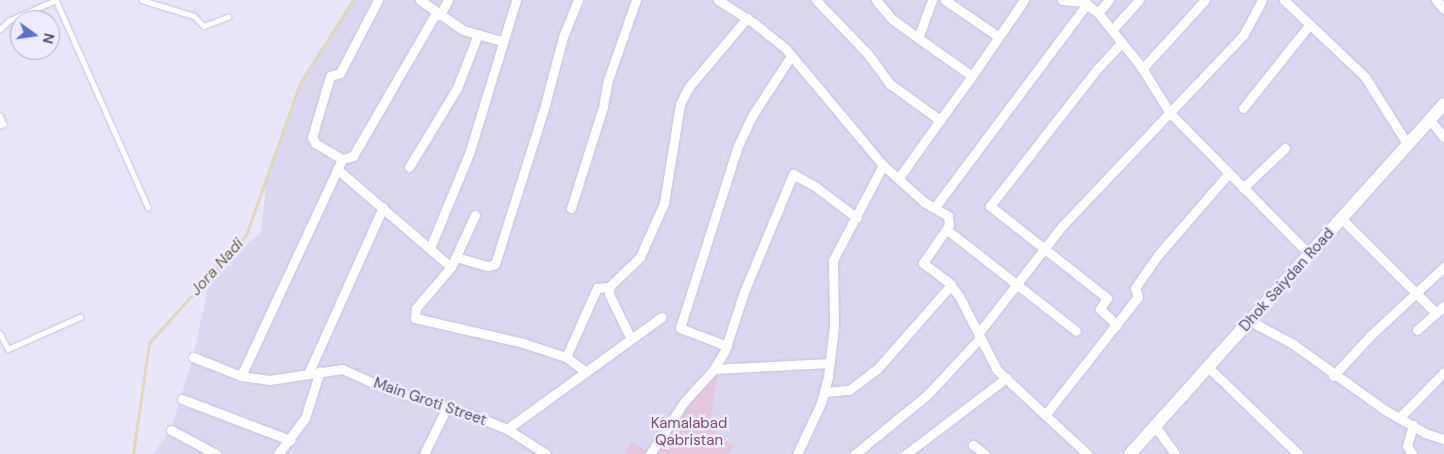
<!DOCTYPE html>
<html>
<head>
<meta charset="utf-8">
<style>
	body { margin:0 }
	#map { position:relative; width:1444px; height:454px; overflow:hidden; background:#e9e5f9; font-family:"DM Sans",sans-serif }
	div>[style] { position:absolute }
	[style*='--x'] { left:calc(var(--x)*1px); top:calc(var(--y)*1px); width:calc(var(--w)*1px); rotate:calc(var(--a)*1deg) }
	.residential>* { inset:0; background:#dbd7f1 }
	.green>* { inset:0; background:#e4c6df }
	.stream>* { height:3px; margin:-1.5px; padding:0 1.5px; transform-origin:1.5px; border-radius:1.5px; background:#dfd6bc }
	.roads { filter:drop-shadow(0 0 1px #c4c2dc) drop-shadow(0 0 1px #c4c2dc) }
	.service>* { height:4.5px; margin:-2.25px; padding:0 2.25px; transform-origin:2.25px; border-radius:2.25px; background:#fff }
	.minor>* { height:9px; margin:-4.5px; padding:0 4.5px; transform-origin:4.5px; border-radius:4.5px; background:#fff }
	.secondary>* { height:12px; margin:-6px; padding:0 6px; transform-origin:6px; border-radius:6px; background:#fff }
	span { translate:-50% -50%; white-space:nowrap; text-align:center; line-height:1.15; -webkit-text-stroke:5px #eeebfc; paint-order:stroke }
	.street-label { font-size:15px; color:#4e506e }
	.park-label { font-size:15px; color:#7d4e6f }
	.water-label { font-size:16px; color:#726644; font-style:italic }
	.north { position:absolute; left:10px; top:10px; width:50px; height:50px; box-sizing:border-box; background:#eeebfc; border:1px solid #aeadc3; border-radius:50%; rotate:104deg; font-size:14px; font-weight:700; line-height:20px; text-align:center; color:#4e506e }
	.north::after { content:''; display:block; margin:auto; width:18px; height:22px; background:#5a71d2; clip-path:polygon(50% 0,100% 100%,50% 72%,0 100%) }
</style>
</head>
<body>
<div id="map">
	<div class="residential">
		<i style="clip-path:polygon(352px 0,1444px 0,1444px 454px,153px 454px,171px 430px,193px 357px,211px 274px,261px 233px,267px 176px,300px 83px)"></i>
	</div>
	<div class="green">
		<i style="clip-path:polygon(709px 376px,717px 376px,711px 423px,718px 426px,715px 437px,735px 445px,728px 454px,625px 454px,631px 441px,649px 452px,688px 389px)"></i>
	</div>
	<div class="stream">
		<i style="--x:133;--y:454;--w:112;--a:-81.8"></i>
		<i style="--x:149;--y:343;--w:145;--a:-48.1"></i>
		<i style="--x:246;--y:235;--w:161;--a:-70.4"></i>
		<i style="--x:300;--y:83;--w:98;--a:-57.4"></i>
	</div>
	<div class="roads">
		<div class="service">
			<i style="--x:56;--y:0;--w:227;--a:66"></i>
			<i style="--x:142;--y:0;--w:54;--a:17.1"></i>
			<i style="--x:194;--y:16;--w:14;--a:45"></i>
			<i style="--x:204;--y:26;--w:26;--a:-21"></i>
			<i style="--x:0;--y:29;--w:13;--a:-42"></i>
			<i style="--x:10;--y:20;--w:50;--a:-23.5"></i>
			<i style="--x:0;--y:115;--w:10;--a:66"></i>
			<i style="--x:4;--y:124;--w:4;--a:153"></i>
			<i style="--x:0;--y:333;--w:18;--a:63"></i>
			<i style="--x:8;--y:349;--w:79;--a:-24"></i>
		</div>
		<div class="minor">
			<i style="--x:378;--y:0;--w:82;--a:117.5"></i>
			<i style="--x:340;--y:73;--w:10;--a:163"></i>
			<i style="--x:330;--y:76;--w:64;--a:106.4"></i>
			<i style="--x:312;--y:137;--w:7;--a:63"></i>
			<i style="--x:315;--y:143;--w:31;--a:31"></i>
			<i style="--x:342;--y:159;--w:11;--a:-15"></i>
			<i style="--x:353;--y:156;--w:165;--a:-59.9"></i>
			<i style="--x:420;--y:0;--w:52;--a:34.9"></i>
			<i style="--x:463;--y:30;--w:40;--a:16"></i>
			<i style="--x:718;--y:0;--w:43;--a:32.6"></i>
			<i style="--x:754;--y:23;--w:40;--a:39"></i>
			<i style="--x:785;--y:48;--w:153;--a:50.1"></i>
			<i style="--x:883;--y:165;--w:55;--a:42.1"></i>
			<i style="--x:924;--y:202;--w:28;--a:30"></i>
			<i style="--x:948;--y:216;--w:9;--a:84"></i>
			<i style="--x:949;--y:225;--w:46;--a:124.4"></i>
			<i style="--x:923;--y:263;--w:31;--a:37"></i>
			<i style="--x:948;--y:282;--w:18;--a:52"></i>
			<i style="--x:959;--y:296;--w:83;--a:62.8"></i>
			<i style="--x:997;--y:370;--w:123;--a:43"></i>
			<i style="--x:816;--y:0;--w:75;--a:46.1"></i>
			<i style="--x:868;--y:54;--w:37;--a:54"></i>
			<i style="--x:890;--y:84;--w:62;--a:35.8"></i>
			<i style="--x:940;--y:120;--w:72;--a:125.4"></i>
			<i style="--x:876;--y:0;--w:25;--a:50"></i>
			<i style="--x:892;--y:19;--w:32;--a:36"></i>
			<i style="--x:932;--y:0;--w:40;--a:110.2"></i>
			<i style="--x:918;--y:38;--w:66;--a:35.1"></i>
			<i style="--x:972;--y:76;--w:54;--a:126"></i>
			<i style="--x:945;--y:0;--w:65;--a:34.4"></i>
			<i style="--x:1062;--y:0;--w:21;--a:5"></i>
			<i style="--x:1083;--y:2;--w:19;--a:36"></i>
			<i style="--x:1098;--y:13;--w:67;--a:51.1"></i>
			<i style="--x:1140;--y:65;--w:57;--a:58"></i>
			<i style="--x:1170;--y:113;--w:199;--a:45.4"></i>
			<i style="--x:1284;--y:0;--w:112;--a:43.5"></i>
			<i style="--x:1365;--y:77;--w:80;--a:57.7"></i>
			<i style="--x:1436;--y:0;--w:12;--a:48"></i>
			<i style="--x:1098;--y:13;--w:17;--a:-50"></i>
			<i style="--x:440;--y:15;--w:17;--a:-62"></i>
			<i style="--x:1112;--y:30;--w:40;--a:-48"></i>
			<i style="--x:1142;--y:69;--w:93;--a:-47.6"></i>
			<i style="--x:972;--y:76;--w:92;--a:-55.6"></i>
			<i style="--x:1243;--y:108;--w:107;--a:-51.4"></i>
			<i style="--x:1430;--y:120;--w:22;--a:51"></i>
			<i style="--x:409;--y:167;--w:92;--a:-58.7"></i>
			<i style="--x:457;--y:88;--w:58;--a:-68.7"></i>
			<i style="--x:337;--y:169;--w:150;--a:40.7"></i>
			<i style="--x:1243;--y:188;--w:58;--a:-43.6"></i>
			<i style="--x:935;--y:207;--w:254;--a:-53.2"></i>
			<i style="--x:571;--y:208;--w:106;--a:-72.4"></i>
			<i style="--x:603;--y:107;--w:27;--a:-80"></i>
			<i style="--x:608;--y:80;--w:85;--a:-70.7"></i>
			<i style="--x:475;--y:215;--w:57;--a:114.8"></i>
			<i style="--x:451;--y:267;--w:54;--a:130.5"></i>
			<i style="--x:416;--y:308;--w:10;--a:96"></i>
			<i style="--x:415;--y:318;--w:111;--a:13"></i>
			<i style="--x:523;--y:343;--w:45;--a:18"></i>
			<i style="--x:566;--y:357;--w:25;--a:37"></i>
			<i style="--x:1342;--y:219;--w:133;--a:45"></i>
			<i style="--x:946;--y:229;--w:165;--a:38.1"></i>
			<i style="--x:430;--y:248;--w:102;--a:-67.5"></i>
			<i style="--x:469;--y:154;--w:161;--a:-73"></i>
			<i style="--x:456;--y:257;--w:33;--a:16"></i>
			<i style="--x:488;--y:266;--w:7;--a:-16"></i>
			<i style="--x:495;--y:264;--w:167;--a:-72.5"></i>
			<i style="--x:545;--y:105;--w:70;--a:-75.2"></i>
			<i style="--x:563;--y:37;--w:40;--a:-68"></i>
			<i style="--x:609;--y:287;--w:7;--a:90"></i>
			<i style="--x:609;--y:294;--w:50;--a:63.9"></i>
			<i style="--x:1250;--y:321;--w:49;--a:28.1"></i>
			<i style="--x:1293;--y:344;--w:113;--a:35.7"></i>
			<i style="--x:1385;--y:410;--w:46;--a:29.9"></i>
			<i style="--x:1425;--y:433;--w:20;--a:18"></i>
			<i style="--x:1117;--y:325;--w:23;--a:-137"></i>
			<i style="--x:1100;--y:309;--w:13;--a:-58"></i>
			<i style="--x:1107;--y:298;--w:149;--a:-141.8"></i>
			<i style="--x:990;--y:206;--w:175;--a:-52"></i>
			<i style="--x:1098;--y:68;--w:35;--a:-47"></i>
			<i style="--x:1417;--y:330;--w:36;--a:-42"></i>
			<i style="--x:978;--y:334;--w:138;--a:-52.1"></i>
			<i style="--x:1063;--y:225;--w:263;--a:-46.5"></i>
			<i style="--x:1244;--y:34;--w:38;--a:-62"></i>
			<i style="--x:727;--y:346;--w:50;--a:-159"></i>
			<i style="--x:680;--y:328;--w:189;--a:-72.4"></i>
			<i style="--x:737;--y:148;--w:35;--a:-65"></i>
			<i style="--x:752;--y:116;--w:72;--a:-57"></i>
			<i style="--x:193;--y:357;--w:52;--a:21.6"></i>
			<i style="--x:241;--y:376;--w:28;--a:8"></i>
			<i style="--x:269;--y:380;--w:74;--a:-8.6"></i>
			<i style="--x:342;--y:369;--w:49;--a:24"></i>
			<i style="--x:387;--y:389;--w:87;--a:16.8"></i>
			<i style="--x:470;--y:414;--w:40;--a:22"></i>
			<i style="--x:507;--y:429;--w:46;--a:32.7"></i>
			<i style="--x:566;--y:357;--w:76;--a:-65.8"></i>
			<i style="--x:597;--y:288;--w:12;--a:-5"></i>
			<i style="--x:609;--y:287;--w:43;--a:-44.1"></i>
			<i style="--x:640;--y:257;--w:59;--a:-66"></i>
			<i style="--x:664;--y:203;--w:100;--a:-80.8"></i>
			<i style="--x:680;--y:104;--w:18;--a:-63"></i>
			<i style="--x:688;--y:88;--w:92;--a:-49.9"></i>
			<i style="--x:1208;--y:367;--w:125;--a:44"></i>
			<i style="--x:714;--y:369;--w:116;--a:-3"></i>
			<i style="--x:308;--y:374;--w:183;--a:-65.8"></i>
			<i style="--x:241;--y:376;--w:239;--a:-65"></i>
			<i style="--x:1333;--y:376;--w:56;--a:-47.2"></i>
			<i style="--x:1371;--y:335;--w:100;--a:-43"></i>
			<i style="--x:824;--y:392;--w:25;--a:-5"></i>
			<i style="--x:849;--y:390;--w:36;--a:-37"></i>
			<i style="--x:878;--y:368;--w:111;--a:-48.7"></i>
			<i style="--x:182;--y:399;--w:116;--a:20.8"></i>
			<i style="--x:1045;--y:415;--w:150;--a:-51.8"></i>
			<i style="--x:1138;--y:297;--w:9;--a:-108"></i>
			<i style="--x:1135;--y:288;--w:40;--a:-55.1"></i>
			<i style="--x:1158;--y:255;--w:108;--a:-49.1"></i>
			<i style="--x:1399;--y:418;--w:64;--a:-45.6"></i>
			<i style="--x:1155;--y:426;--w:34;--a:54"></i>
			<i style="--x:507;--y:429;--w:191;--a:-35.9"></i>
			<i style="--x:171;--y:430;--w:51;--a:28.1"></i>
			<i style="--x:973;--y:445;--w:15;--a:37"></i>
			<i style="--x:278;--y:454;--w:45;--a:-53.1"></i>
			<i style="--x:305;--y:418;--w:49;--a:-72.3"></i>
			<i style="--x:424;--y:454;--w:52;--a:-63.9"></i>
			<i style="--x:650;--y:454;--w:62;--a:-56.8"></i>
			<i style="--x:684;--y:402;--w:45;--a:-47.7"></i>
			<i style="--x:714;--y:369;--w:22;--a:-60"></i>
			<i style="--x:725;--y:350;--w:61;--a:-71.9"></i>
			<i style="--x:744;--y:292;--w:128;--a:-67.4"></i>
			<i style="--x:793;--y:174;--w:26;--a:29"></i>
			<i style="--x:816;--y:187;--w:51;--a:37.1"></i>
			<i style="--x:797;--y:454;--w:56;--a:-64.8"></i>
			<i style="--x:821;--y:403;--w:27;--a:-75"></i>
			<i style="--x:828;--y:377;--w:51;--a:-83.3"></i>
			<i style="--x:834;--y:326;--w:66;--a:-90.9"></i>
			<i style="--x:833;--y:260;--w:107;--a:-62.2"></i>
			<i style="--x:855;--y:454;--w:93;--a:-39.3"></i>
			<i style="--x:927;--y:395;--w:78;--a:-47.1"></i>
			<i style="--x:906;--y:454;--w:126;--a:-37.2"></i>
			<i style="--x:1412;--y:454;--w:9;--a:-122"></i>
			<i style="--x:1407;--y:446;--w:22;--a:-74"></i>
		</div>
		<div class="secondary">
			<i style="--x:1130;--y:454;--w:470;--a:-48.1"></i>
		</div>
	</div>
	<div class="street-label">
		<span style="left:1287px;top:280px;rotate:-48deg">Dhok Saiydan Road</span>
		<span style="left:430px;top:402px;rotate:19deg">Main Groti Street</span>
	</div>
	<div class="park-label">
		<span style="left:689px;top:432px">Kamalabad<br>Qabristan</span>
	</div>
	<div class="water-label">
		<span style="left:217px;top:267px;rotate:-48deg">Jora Nadi</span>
	</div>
	<div class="north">N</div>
</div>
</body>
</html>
